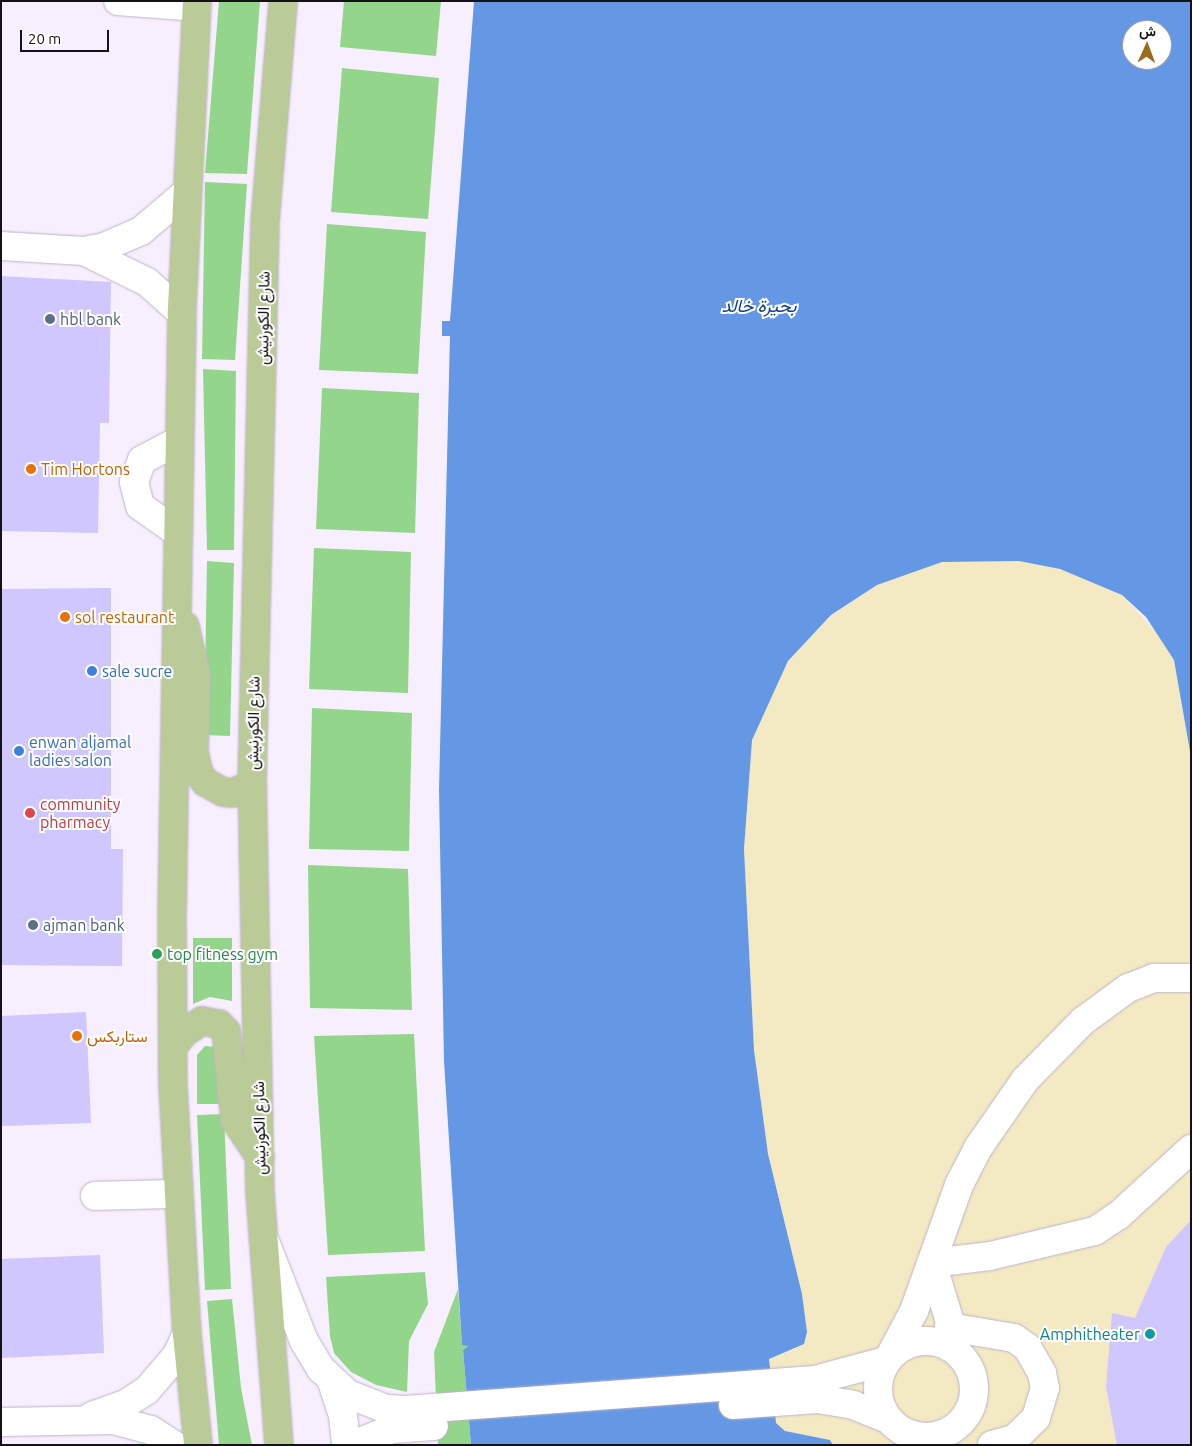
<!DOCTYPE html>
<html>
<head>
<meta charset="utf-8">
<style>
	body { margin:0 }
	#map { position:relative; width:1192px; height:1446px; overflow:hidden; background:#f7eefe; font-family:Ubuntu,Vazirmatn,sans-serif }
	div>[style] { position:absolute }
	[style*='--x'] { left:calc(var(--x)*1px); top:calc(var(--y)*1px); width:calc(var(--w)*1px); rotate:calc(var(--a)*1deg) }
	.green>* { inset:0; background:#93d68b }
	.sand>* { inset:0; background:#f3e9c3 }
	.water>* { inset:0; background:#6498e4 }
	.building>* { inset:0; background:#cfc7fd }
	.roads { filter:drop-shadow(0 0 1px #beb4c7) drop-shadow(0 0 1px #beb4c7) }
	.minor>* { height:28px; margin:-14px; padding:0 14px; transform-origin:14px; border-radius:14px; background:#fff }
	.minor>.ring { margin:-14px; padding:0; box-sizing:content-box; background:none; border:28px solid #fff; border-radius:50% }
	.major>* { height:28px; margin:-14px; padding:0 14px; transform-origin:14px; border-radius:14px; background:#bbcb98 }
	.dots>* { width:14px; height:14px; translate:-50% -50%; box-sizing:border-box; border:2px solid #fff; border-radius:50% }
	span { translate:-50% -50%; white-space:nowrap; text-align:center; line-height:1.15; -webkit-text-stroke:4px #fff; paint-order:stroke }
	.street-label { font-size:16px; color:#141117 }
	.service-label { font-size:16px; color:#4e5e75 }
	.left { translate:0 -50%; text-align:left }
	.food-label { font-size:16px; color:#c56008 }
	.shop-label { font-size:16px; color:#366cbe }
	.health-label { font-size:16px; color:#be3a42 }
	.leisure-label { font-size:16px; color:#27864d }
	.culture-label { font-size:16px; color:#0d838f }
	.right { translate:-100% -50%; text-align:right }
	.water-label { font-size:18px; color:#0e3f83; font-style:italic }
	.frame { position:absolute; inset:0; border:2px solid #141117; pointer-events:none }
	.north { position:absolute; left:1122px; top:20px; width:50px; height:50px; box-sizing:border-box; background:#fff; border:1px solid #a1a0a2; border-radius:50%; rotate:2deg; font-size:14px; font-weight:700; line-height:20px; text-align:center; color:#141117 }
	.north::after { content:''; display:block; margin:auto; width:18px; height:22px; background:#9b6a1d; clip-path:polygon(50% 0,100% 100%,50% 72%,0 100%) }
	.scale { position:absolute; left:20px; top:30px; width:89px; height:22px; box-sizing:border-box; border:2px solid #141117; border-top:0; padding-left:6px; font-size:15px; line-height:18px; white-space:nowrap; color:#141117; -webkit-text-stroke:4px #fff; paint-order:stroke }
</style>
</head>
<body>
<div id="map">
	<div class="green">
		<i style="clip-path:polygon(219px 1px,260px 1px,247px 174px,205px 173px)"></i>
		<i style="clip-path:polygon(344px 1px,441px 1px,436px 56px,340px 47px)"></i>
		<i style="clip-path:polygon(342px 68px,439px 78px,428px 219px,331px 212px)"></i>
		<i style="clip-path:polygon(205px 182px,247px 184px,235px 360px,202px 359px)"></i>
		<i style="clip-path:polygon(327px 224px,426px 232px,418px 374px,319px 370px)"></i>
		<i style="clip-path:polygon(203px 369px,236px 371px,234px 550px,207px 550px)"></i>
		<i style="clip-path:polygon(322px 388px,419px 393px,415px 533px,316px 529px)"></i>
		<i style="clip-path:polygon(314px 548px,411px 552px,408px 693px,309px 689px)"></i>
		<i style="clip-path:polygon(207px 561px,234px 563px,230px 736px,204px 735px)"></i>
		<i style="clip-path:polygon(312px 708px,412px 713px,409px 851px,309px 849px)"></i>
		<i style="clip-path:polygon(308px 865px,408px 869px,412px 1010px,310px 1008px)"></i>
		<i style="clip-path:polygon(193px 938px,232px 938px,232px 1001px,210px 997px,193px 1004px)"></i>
		<i style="clip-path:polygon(414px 1034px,425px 1251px,328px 1255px,314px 1036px)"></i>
		<i style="clip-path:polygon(205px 1046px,217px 1047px,222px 1104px,197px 1104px,197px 1055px)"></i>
		<i style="clip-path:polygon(224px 1114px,231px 1289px,205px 1290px,197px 1115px)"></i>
		<i style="clip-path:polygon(425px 1272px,428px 1304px,409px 1341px,407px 1392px,376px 1385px,351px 1372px,334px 1353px,330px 1336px,326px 1277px)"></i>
		<i style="clip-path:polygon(458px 1289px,462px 1344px,468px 1346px,463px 1350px,471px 1445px,438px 1445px,434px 1352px)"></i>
		<i style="clip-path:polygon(232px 1299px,241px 1388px,252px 1445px,219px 1445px,207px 1301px)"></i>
	</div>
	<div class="sand">
		<i style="clip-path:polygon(978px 560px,1019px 561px,1060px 569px,1122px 595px,1162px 638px,1174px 660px,1184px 703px,1191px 757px,1191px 1445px,833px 1445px,830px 1440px,785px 1431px,776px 1423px,769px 1358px,796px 1349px,807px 1332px,802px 1294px,768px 1154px,754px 1050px,744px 849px,752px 740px,788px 661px,831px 616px,877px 585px,905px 574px,942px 562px)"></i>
	</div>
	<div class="water">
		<i style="clip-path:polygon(evenodd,474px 1px,1191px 1px,1191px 757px,1174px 660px,1146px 617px,1122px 595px,1060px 569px,1019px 561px,942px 562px,877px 585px,831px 615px,788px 661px,752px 740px,744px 849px,754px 1050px,768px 1154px,802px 1294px,807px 1332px,804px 1344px,769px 1359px,776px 1423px,785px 1431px,830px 1440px,833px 1445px,471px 1445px,463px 1350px,468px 1346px,462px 1345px,444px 1061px,439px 790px,450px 336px,442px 336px,442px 321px,450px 321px,474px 1px,1132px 30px,1162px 30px,1162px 60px,1132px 60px,1132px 30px)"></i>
	</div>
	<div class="building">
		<i style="clip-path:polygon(1px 276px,111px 282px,109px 423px,100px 423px,98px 533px,1px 531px)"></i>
		<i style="clip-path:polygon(111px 588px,111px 849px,123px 849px,122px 966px,1px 965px,1px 589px)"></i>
		<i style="clip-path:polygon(86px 1012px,91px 1123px,1px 1126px,1px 1016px)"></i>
		<i style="clip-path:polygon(1191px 1220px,1191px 1445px,1117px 1445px,1106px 1387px,1112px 1313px,1135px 1318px,1166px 1247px)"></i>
		<i style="clip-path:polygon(100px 1255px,104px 1353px,1px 1358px,1px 1259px)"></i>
	</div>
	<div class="roads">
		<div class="minor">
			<i style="--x:118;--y:1;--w:79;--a:4.3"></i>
			<i style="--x:1;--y:246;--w:83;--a:3.4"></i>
			<i style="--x:84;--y:251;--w:20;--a:-11"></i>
			<i style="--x:104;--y:247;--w:40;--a:-23.4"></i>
			<i style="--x:141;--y:231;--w:60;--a:-40.3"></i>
			<i style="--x:84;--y:251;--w:70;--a:26.2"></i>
			<i style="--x:147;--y:282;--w:47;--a:41.5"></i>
			<i style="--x:177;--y:532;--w:45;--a:-144.9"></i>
			<i style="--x:140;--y:506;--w:25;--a:-104"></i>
			<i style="--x:134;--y:482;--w:23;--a:-70"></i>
			<i style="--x:142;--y:460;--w:41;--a:-27.8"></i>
			<i style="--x:95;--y:1196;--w:84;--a:-1.4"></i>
			<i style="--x:264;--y:1239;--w:110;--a:68.6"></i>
			<i style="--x:304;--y:1341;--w:33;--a:59"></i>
			<i style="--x:321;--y:1369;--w:37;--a:43"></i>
			<i style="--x:348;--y:1394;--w:41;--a:21.5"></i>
			<i style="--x:386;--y:1409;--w:20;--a:3"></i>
			<i style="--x:406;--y:1410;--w:410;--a:-4.2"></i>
			<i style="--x:815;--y:1380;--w:73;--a:-15"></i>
			<i style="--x:932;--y:1263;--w:58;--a:-6.9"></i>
			<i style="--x:990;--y:1256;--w:108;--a:-13.4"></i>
			<i style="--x:1095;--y:1231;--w:29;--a:-34"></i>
			<i style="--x:1119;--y:1215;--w:98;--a:-42.5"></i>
			<i style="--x:932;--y:1263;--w:83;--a:73.1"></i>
			<i style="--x:949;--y:1327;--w:66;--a:9.6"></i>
			<i style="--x:1014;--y:1338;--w:16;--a:35"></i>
			<i style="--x:1027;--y:1347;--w:30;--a:60"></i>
			<i style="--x:1042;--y:1373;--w:15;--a:79"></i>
			<i style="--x:1045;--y:1388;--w:31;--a:107"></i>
			<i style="--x:1036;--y:1418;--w:30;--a:136"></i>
			<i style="--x:1014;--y:1439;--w:23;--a:165"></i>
			<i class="ring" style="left:878px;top:1341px;width:68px;height:68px"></i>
			<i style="--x:890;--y:1356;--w:51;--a:-61.9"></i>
			<i style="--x:914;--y:1311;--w:134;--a:-70.3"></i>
			<i style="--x:959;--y:1185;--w:42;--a:-62.8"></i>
			<i style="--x:978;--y:1148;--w:83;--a:-55.3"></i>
			<i style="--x:1025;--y:1080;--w:83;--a:-45.5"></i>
			<i style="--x:1083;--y:1021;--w:56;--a:-36.3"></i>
			<i style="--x:1128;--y:988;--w:28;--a:-21"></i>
			<i style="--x:1154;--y:978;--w:37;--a:0"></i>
			<i style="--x:332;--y:1382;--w:35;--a:72"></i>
			<i style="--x:343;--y:1415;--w:30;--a:84"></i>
			<i style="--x:733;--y:1405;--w:84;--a:-4.1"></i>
			<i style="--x:817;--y:1399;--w:36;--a:9"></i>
			<i style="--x:853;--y:1405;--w:35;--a:22"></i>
			<i style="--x:92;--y:1416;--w:37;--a:-20"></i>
			<i style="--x:127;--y:1403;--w:24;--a:-33"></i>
			<i style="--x:147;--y:1390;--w:46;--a:-49.4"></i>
			<i style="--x:177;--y:1355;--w:23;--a:-65"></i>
			<i style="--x:1;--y:1422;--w:112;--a:-1"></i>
			<i style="--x:113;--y:1420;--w:39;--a:15"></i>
			<i style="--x:151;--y:1430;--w:27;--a:33"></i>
			<i style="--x:353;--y:1445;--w:42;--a:-22.3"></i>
			<i style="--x:392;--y:1429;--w:42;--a:-4.1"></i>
		</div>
		<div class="major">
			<i style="--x:197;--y:1;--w:312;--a:92.8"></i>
			<i style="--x:182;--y:313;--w:603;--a:90.95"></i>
			<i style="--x:172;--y:916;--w:170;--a:89.7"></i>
			<i style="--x:173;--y:1086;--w:248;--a:86.8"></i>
			<i style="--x:187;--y:1334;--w:112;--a:84.3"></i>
			<i style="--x:185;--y:626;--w:51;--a:77.6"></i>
			<i style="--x:196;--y:676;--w:76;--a:91.5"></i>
			<i style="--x:194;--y:752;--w:22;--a:77"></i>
			<i style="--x:199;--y:773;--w:11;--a:56"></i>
			<i style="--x:205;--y:782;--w:21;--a:29"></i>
			<i style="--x:223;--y:792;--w:10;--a:6"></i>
			<i style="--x:233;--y:793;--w:21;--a:-25"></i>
			<i style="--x:173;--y:1047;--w:18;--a:-52"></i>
			<i style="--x:184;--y:1033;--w:22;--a:-34"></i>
			<i style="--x:202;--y:1021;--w:17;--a:10"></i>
			<i style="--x:219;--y:1024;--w:10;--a:45"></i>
			<i style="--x:226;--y:1031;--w:89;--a:84.2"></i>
			<i style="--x:235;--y:1120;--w:45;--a:56"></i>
			<i style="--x:279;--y:1445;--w:255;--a:-94.3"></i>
			<i style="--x:260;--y:1191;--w:407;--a:-91.1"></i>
			<i style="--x:252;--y:784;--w:562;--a:-88.67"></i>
			<i style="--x:265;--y:222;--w:222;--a:-85.3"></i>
		</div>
	</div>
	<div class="dots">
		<i style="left:50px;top:319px;background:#5c6f8a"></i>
		<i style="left:31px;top:469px;background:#e8710a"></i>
		<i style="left:65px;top:617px;background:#e8710a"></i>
		<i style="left:92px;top:671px;background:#3f7fe0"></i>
		<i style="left:19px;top:751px;background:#3f7fe0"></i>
		<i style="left:30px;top:813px;background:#e0444e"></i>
		<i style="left:33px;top:925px;background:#5c6f8a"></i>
		<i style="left:157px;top:954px;background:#2e9e5b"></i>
		<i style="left:77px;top:1036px;background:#e8710a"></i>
		<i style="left:1150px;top:1334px;background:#0f9aa8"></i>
	</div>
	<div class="street-label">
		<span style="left:263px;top:318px;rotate:-89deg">شارع الكورنيش</span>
		<span style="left:253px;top:723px;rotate:-89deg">شارع الكورنيش</span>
		<span style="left:259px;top:1128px;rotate:-91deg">شارع الكورنيش</span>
	</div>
	<div class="service-label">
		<span class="left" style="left:60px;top:319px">hbl bank</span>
		<span class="left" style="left:43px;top:925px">ajman bank</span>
	</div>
	<div class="food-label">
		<span class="left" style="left:41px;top:469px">Tim Hortons</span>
		<span class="left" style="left:75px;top:617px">sol restaurant</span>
		<span class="left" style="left:87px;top:1036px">ستاربكس</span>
	</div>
	<div class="shop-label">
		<span class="left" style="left:102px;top:671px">sale sucre</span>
		<span class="left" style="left:29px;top:751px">enwan aljamal<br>ladies salon</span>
	</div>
	<div class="health-label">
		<span class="left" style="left:40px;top:813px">community<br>pharmacy</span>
	</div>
	<div class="leisure-label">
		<span class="left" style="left:167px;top:954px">top fitness gym</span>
	</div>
	<div class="culture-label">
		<span class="right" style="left:1140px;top:1334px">Amphitheater</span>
	</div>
	<div class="water-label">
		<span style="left:759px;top:305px">بحيرة خالد</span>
	</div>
	<div class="frame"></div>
	<div class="north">ش</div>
	<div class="scale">20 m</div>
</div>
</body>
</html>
